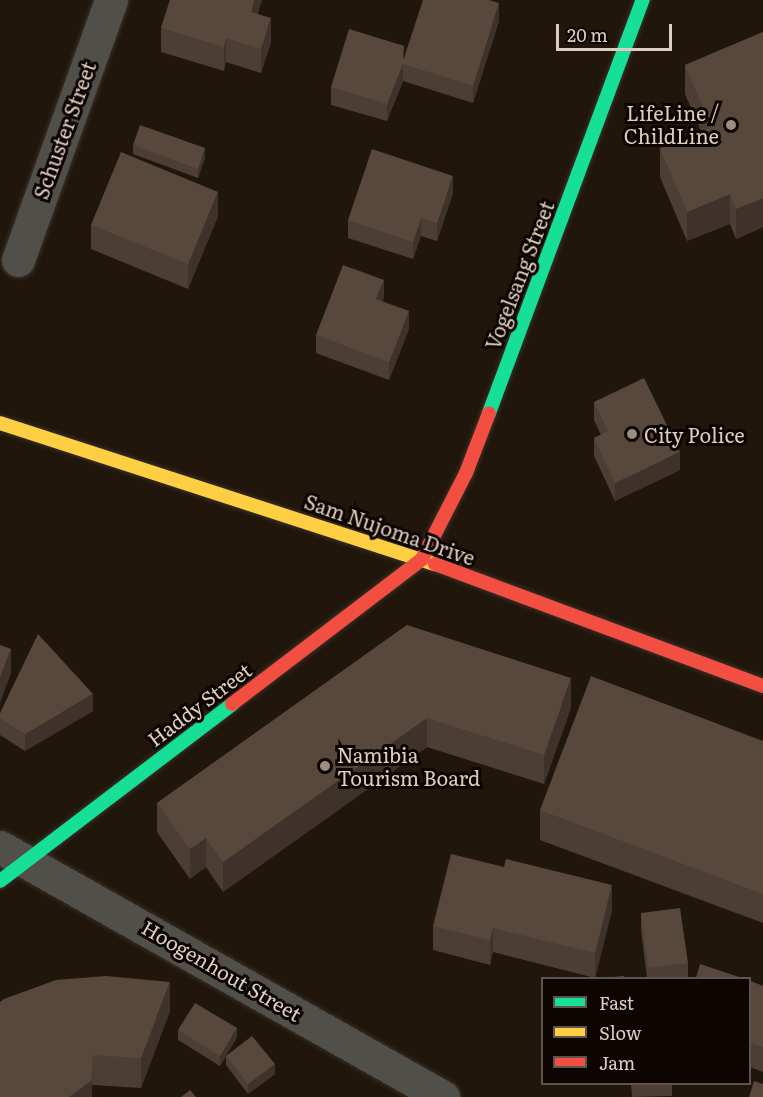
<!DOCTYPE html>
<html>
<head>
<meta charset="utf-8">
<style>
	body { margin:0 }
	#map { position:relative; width:763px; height:1097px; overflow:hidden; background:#21160b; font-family:Literata,serif }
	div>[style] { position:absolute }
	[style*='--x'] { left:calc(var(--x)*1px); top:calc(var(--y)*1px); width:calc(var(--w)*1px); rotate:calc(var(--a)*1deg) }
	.roads { filter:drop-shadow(0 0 2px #3a3026) drop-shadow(0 0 2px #3a3026) }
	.street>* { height:33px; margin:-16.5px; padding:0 16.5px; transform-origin:16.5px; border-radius:16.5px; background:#514f4a }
	.fast>* { height:14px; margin:-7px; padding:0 7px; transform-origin:7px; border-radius:7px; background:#16e098 }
	.slow>* { height:14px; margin:-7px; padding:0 7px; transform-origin:7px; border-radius:7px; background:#ffcf43 }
	.jam>* { height:14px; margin:-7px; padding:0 7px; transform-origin:7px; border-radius:7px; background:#f24e42 }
	.wall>* { inset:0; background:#4c3e34 }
	.shaded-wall>* { inset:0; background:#3e322a }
	.building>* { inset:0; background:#58483c }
	.dots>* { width:16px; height:16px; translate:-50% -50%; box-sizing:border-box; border:3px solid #0d0501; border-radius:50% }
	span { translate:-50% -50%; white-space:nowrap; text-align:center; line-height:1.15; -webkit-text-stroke:6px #0d0501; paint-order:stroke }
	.poi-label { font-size:20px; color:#ddcec1 }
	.right { translate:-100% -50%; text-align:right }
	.left { translate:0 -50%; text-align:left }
	.street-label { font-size:20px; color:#ddcec1 }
	.legend { position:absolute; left:541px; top:977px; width:210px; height:108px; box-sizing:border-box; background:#0d0501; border:2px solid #60554e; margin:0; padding:8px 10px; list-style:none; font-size:18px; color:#ddcec1 }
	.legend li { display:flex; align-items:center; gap:12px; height:30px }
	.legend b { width:30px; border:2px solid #60554e }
	.scale { position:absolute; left:556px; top:24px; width:116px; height:27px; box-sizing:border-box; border:3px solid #ddcec1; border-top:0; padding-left:8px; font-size:18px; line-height:21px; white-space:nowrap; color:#ddcec1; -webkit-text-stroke:4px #0d0501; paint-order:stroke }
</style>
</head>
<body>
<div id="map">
	<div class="roads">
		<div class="street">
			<i style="--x:18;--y:260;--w:276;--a:-70.3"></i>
			<i style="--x:0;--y:847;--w:509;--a:29.44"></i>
		</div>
		<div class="fast">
			<i style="--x:489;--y:413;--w:441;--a:-69.6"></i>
			<i style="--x:0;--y:881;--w:292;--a:-37.3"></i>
		</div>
		<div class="slow">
			<i style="--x:0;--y:423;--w:457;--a:18"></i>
		</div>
		<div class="jam">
			<i style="--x:435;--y:564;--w:350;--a:20.4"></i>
			<i style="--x:232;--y:704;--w:239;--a:-37.3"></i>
			<i style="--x:422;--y:559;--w:97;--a:-62.9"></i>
			<i style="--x:466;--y:473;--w:64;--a:-69"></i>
		</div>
	</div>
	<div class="wall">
		<i style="clip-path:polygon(170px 0,262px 0,257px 14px,271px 42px,261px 73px,226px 62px,224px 71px,161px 52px,161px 28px)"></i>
		<i style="clip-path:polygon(499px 21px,473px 103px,403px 81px,387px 121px,331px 105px,331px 87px,404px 58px)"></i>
		<i style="clip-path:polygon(763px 32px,763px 227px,736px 239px,730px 224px,687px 241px,660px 177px,660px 148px,701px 131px,685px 94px,685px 65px)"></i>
		<i style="clip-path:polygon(133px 145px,205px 158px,198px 178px,133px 154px)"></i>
		<i style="clip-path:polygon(453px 193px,437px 241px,421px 236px,413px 259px,348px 238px,348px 220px)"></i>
		<i style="clip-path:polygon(218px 216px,188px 289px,91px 249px,91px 225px)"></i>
		<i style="clip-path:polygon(384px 298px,382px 301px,409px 329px,389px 380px,316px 353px,316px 335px)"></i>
		<i style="clip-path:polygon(594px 402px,680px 470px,615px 501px,594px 456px,594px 438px,601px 435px,594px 420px)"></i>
		<i style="clip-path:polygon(407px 625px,571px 708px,544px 784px,427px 747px,223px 892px,206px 867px,190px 879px,157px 832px,157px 803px)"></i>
		<i style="clip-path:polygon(93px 711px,25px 751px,0 735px,0 713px)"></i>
		<i style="clip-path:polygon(763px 741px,763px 923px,540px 840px,540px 810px)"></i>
		<i style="clip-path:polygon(612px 910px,595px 978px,493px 952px,490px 965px,433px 950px,433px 926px)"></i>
		<i style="clip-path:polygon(641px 913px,688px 963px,688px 978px,647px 978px,641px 930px)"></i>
		<i style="clip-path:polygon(750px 981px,763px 986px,763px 1072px,750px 1067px)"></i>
		<i style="clip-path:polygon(170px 1011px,141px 1088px,93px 1085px,0 1097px)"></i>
		<i style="clip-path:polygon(178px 1030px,237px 1037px,220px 1066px,178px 1040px)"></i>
		<i style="clip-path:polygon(226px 1056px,275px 1074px,248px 1094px,226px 1065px)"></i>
		<i style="clip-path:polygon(631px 1083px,672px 1083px,672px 1096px,632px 1097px)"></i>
	</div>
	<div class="shaded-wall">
		<i style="clip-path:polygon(254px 0,262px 0,251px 36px,251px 12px)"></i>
		<i style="clip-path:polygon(499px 3px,499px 21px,473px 103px,473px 86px)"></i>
		<i style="clip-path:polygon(271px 18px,271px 42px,261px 73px,261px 49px)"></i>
		<i style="clip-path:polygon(226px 38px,226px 62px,224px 71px,224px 47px)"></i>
		<i style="clip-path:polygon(403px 64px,403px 81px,387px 121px,387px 104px)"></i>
		<i style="clip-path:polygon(205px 148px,205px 158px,198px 178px,198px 169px)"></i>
		<i style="clip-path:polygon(453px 176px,453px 193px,437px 241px,437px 223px)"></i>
		<i style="clip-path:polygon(218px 192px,218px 216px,188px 289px,188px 264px)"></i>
		<i style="clip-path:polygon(730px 194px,730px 224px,687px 241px,687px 212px)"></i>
		<i style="clip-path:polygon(763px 198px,763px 227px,736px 239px,736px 209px)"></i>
		<i style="clip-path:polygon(421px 218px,421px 236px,413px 259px,413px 242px)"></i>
		<i style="clip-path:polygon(384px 280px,384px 298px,376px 316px,376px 299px)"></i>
		<i style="clip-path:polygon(409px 311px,409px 329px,389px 380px,389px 362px)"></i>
		<i style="clip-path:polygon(680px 452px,680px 470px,615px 501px,615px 483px)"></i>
		<i style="clip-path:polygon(11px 649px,11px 673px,0 703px,0 678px)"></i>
		<i style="clip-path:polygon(571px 678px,571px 708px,544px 784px,544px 755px)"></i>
		<i style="clip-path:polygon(93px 694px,93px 711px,25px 751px,25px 734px)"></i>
		<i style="clip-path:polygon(427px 718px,427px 747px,223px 892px,223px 862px)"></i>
		<i style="clip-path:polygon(206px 838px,206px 867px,190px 879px,190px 849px)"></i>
		<i style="clip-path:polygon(612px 885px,612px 910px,595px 978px,595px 953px)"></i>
		<i style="clip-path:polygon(493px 928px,493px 952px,490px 965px,490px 940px)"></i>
		<i style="clip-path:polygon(170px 982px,170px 1011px,141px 1088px,141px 1058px)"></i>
		<i style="clip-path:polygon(237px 1028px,237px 1037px,220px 1066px,220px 1056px)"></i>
		<i style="clip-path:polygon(93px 1055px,92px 1097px,69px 1097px)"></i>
		<i style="clip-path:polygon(275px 1064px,275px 1074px,248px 1094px,248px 1084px)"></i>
	</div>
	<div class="building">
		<i style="clip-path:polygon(170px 0,254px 0,251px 12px,271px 18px,261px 49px,226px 38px,224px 47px,161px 28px)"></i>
		<i style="clip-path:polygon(423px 0,489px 0,499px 3px,473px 86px,403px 64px,387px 104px,331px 87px,349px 29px,404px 46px,403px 61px)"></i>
		<i style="clip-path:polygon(763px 32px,763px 198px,736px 209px,730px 194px,687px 212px,660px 148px,711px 127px,685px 65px)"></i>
		<i style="clip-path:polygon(140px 125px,205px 148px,198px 169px,133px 145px)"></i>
		<i style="clip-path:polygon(372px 149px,453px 176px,437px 223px,421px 218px,413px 242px,348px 220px)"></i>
		<i style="clip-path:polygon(121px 152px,218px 192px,188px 264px,91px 225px)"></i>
		<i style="clip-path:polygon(343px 265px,384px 280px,376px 299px,409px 311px,389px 362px,316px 335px)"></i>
		<i style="clip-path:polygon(644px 378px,680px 452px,615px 483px,594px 438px,608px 431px,594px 402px)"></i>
		<i style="clip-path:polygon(407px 625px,571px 678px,544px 755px,427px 718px,223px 862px,206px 838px,190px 849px,157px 803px)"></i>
		<i style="clip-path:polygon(38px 634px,93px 694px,25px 734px,0 718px,0 713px)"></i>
		<i style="clip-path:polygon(0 645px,11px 649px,0 678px)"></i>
		<i style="clip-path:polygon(591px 676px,763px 741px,763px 894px,540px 810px)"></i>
		<i style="clip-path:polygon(451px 854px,504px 867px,506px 859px,612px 885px,595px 953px,493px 928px,490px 940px,433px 926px)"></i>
		<i style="clip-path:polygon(680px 908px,688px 963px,648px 968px,641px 913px)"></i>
		<i style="clip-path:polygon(700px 964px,742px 978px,696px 978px)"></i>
		<i style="clip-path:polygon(106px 976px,170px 982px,141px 1058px,93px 1055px,92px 1080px,69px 1097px,0 1097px,0 1002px,4px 999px,56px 980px)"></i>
		<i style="clip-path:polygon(624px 976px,624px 978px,602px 978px)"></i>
		<i style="clip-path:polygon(750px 981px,763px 986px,763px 1047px,750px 1043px)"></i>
		<i style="clip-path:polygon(195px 1003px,237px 1028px,220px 1056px,178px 1030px)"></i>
		<i style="clip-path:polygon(252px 1036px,275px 1064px,248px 1084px,226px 1056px)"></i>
		<i style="clip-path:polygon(754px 1081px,763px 1084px,763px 1097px,749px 1097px)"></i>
		<i style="clip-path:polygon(190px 1090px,196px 1097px,181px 1097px)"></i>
	</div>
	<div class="dots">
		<i style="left:731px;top:125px;background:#9b8e81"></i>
		<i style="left:632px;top:434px;background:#9b8e81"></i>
		<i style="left:325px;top:766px;background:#9b8e81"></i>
	</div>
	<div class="poi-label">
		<span class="right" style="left:719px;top:124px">LifeLine /<br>ChildLine</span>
		<span class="left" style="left:644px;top:434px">City Police</span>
		<span class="left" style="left:337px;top:766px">Namibia<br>Tourism Board</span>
	</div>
	<div class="street-label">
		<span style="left:64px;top:130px;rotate:-70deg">Schuster Street</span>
		<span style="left:519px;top:275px;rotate:-69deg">Vogelsang Street</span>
		<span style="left:390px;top:529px;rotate:19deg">Sam Nujoma Drive</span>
		<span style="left:199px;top:704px;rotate:-37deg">Haddy Street</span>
		<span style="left:222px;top:970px;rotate:30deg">Hoogenhout Street</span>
	</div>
	<ul class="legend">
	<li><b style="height:8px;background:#16e098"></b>Fast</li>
	<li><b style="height:8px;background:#ffcf43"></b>Slow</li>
	<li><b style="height:8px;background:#f24e42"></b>Jam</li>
	</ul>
	<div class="scale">20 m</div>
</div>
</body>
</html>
